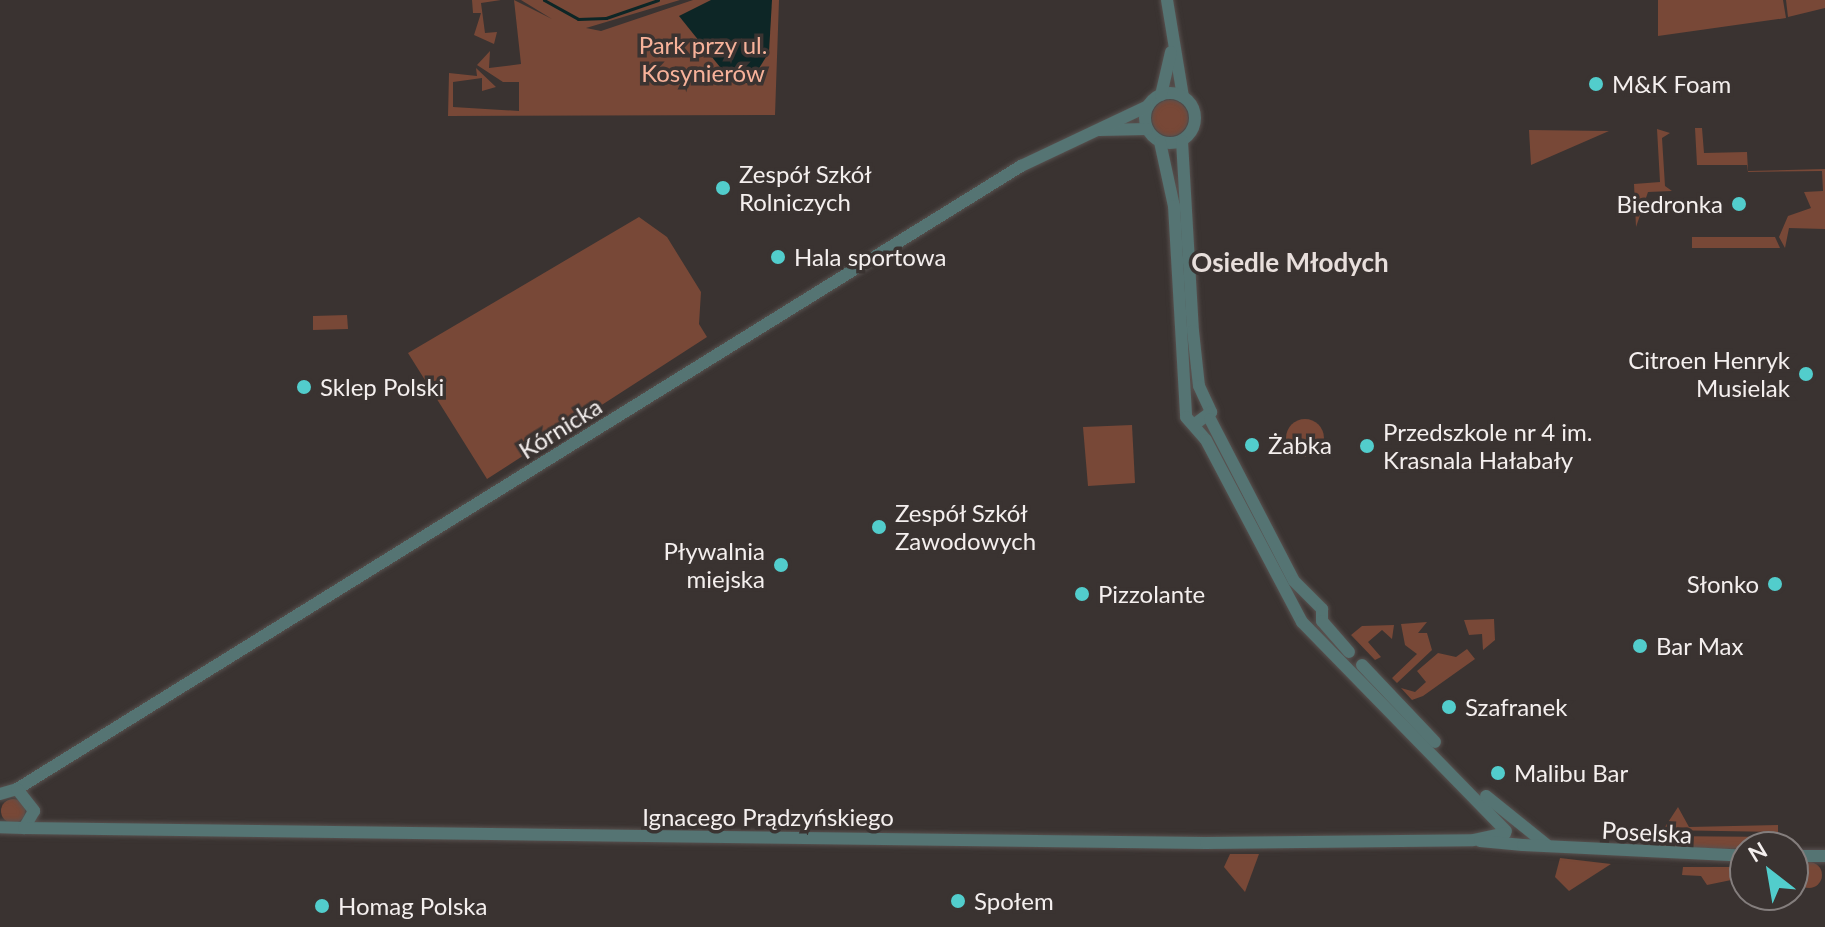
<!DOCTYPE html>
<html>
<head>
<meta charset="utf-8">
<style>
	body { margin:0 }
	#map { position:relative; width:1825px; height:927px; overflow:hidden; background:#3a3331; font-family:Lato,sans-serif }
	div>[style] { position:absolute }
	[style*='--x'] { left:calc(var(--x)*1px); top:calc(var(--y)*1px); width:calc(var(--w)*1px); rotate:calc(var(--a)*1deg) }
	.green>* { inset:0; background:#784837 }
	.round { border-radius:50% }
	.water>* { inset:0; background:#0d2626 }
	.stream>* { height:3px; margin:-1.5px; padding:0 1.5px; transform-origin:1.5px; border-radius:1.5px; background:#0d2626 }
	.roads { filter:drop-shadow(0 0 2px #58514f) drop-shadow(0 0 2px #58514f) }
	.tertiary>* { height:12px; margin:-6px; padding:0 6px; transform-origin:6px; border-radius:6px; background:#557473 }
	.tertiary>.ring { margin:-6px; padding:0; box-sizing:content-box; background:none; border:12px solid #557473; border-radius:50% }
	.dots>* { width:22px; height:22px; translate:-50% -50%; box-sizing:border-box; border:4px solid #3a3331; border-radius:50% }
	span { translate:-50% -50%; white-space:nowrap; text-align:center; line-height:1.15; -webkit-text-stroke:7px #3a3331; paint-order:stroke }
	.park-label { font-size:24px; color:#f7b29a }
	.poi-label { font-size:24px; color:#f4efee }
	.left { translate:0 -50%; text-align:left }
	.right { translate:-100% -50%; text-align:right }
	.street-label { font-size:24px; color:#f4efee }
	.neighbourhood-label { font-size:26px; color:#e8dfdc; font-weight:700 }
	.north { position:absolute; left:1729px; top:831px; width:80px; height:80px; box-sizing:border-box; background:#3a3331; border:2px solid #847e7d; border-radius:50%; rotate:329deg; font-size:22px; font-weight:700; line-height:32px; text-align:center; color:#f4efee }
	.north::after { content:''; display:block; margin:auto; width:28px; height:36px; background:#52cdcc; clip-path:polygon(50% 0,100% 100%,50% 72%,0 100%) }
</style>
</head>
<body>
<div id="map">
	<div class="green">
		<i style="clip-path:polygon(472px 0,501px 0,481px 3px,485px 33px,497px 32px,494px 44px,474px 35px,481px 13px,473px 13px)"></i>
		<i style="clip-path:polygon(514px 0,552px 19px,521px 0,680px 0,586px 28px,601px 31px,693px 0,779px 0,775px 115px,448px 116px,449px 73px,477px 76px,476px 68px,496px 87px,482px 91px,482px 78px,453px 82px,453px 107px,519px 111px,519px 82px,503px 82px,477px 65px,490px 51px,489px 68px,521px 64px)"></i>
		<i style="clip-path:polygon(1658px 0,1783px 0,1786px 18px,1658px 36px)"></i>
		<i style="clip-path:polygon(1786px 0,1825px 0,1825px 8px,1788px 17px)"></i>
		<i class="round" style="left:1152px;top:100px;width:36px;height:36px"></i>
		<i style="clip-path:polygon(1695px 128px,1702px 128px,1704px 153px,1747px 152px,1748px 171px,1825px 169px,1825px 229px,1789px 228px,1785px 248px,1779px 237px,1788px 216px,1811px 208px,1804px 192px,1823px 191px,1822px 171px,1748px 172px,1747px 165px,1697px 165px)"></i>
		<i style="clip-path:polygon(1657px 129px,1670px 133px,1662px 138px,1665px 186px,1672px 191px,1648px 192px,1636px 227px,1634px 184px,1660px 182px)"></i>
		<i style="clip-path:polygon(1529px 130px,1609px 131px,1531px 165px)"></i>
		<i style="clip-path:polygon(639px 217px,667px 237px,701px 292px,699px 324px,707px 337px,487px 479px,408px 353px)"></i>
		<i style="clip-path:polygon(1692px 237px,1775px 237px,1780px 248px,1692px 248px)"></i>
		<i style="clip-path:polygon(347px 315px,348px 329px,313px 330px,313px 316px)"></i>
		<i class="round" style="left:1286px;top:419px;width:38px;height:38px"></i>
		<i style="clip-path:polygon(1132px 425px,1135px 483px,1088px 486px,1083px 427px)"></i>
		<i style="clip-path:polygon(1494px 619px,1495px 640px,1483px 650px,1482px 634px,1469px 635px,1464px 620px)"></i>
		<i style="clip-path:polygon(1427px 622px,1418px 633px,1427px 633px,1432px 650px,1397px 683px,1392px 678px,1417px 654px,1405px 645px,1401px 624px)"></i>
		<i style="clip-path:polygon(1394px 625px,1392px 639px,1382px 630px,1368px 642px,1381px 657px,1375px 660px,1351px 635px,1362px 626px)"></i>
		<i style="clip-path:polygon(1467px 649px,1475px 659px,1423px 696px,1412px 700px,1401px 688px,1415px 692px,1426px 682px,1417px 671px,1438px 653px,1456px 657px)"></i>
		<i class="round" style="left:1px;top:799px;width:24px;height:24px"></i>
		<i style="clip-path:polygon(1678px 807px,1689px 827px,1778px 825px,1778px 832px,1663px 830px)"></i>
		<i style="clip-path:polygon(1659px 836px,1777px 837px,1777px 847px,1668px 851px)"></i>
		<i style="clip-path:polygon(1230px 854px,1259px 854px,1245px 892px,1224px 867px)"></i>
		<i style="clip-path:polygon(1560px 858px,1611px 864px,1569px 891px,1555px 877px)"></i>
		<i class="round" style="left:1796px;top:862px;width:26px;height:26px"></i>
		<i style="clip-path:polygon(1683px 867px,1741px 867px,1741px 878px,1707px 885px,1701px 876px,1682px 875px)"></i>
	</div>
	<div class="water">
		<i style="clip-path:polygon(711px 0,772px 0,769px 52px,750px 83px,732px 82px,679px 16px)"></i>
	</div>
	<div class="stream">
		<i style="--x:544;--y:0;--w:39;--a:29"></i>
		<i style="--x:578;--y:19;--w:28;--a:-2"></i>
		<i style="--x:606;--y:18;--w:55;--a:-19.1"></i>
	</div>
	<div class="roads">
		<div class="tertiary">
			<i style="--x:1167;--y:0;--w:98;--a:80.6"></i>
			<i class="ring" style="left:1145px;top:93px;width:38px;height:38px"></i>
			<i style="--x:1161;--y:95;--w:44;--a:-76.9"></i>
			<i style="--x:1099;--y:130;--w:48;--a:-1.2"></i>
			<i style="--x:1182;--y:141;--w:190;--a:86.7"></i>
			<i style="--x:1193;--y:331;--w:55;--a:83.8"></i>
			<i style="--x:1199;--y:386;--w:29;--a:65"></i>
			<i style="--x:1211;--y:412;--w:21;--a:143"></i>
			<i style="--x:1160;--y:142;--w:66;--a:77.7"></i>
			<i style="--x:1174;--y:206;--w:211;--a:86.7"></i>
			<i style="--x:1186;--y:417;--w:30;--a:49"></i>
			<i style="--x:1206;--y:440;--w:206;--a:62.2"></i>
			<i style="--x:1302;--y:622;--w:292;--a:45.7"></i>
			<i style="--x:1210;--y:419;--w:182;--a:62.6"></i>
			<i style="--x:1294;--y:581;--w:40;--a:45"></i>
			<i style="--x:1322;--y:609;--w:12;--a:90"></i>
			<i style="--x:1322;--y:621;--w:41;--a:48.9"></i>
			<i style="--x:1362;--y:665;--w:106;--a:46.5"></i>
			<i style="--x:17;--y:789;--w:1182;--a:-31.82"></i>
			<i style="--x:1021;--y:166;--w:140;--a:-25.3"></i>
			<i style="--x:0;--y:794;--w:18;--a:-16"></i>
			<i style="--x:17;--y:789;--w:28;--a:52"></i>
			<i style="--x:34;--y:811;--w:20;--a:120"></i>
			<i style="--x:24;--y:828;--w:24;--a:-178"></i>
			<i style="--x:1486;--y:796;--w:78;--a:38.8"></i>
			<i style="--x:24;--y:828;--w:1182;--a:0.73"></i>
			<i style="--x:1206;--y:843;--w:267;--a:-0.6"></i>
			<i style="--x:1473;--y:840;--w:33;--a:-12"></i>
			<i style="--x:1480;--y:841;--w:43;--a:5.3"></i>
			<i style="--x:1523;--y:845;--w:222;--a:2.8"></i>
			<i style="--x:1793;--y:856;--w:32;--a:0"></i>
		</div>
	</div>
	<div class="dots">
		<i style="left:1596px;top:84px;background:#52cdcc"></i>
		<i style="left:723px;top:188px;background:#52cdcc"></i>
		<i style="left:1739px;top:204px;background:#52cdcc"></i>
		<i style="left:778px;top:257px;background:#52cdcc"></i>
		<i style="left:1806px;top:374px;background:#52cdcc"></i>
		<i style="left:304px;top:387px;background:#52cdcc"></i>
		<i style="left:1252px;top:445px;background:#52cdcc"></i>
		<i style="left:1367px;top:446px;background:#52cdcc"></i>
		<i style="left:879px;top:527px;background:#52cdcc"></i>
		<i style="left:781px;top:565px;background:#52cdcc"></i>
		<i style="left:1775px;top:584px;background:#52cdcc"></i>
		<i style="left:1082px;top:594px;background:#52cdcc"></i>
		<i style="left:1640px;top:646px;background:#52cdcc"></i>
		<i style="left:1449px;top:707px;background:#52cdcc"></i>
		<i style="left:1498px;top:773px;background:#52cdcc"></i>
		<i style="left:958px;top:901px;background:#52cdcc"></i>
		<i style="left:322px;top:906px;background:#52cdcc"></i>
	</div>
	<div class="park-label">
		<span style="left:703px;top:59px">Park przy ul.<br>Kosynierów</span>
	</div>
	<div class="poi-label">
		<span class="left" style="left:1612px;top:84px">M&amp;K Foam</span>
		<span class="left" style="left:739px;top:188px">Zespół Szkół<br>Rolniczych</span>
		<span class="right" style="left:1723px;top:204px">Biedronka</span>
		<span class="left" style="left:794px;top:257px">Hala sportowa</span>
		<span class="right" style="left:1790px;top:374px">Citroen Henryk<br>Musielak</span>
		<span class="left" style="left:320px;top:387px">Sklep Polski</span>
		<span class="left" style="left:1383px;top:446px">Przedszkole nr 4 im.<br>Krasnala Hałabały</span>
		<span class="left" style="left:1268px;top:445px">Żabka</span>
		<span class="left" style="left:895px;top:527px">Zespół Szkół<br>Zawodowych</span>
		<span class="right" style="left:765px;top:565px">Pływalnia<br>miejska</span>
		<span class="right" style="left:1759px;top:584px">Słonko</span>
		<span class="left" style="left:1098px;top:594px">Pizzolante</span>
		<span class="left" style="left:1656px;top:646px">Bar Max</span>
		<span class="left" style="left:1465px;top:707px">Szafranek</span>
		<span class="left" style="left:1514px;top:773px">Malibu Bar</span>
		<span class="left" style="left:974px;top:901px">Społem</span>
		<span class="left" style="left:338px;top:906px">Homag Polska</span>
	</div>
	<div class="street-label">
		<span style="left:560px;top:428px;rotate:-32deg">Kórnicka</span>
		<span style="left:768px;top:817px">Ignacego Prądzyńskiego</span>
		<span style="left:1647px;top:832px;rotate:3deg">Poselska</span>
	</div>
	<div class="neighbourhood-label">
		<span style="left:1290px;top:263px">Osiedle Młodych</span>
	</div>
	<div class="north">N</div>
</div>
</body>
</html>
